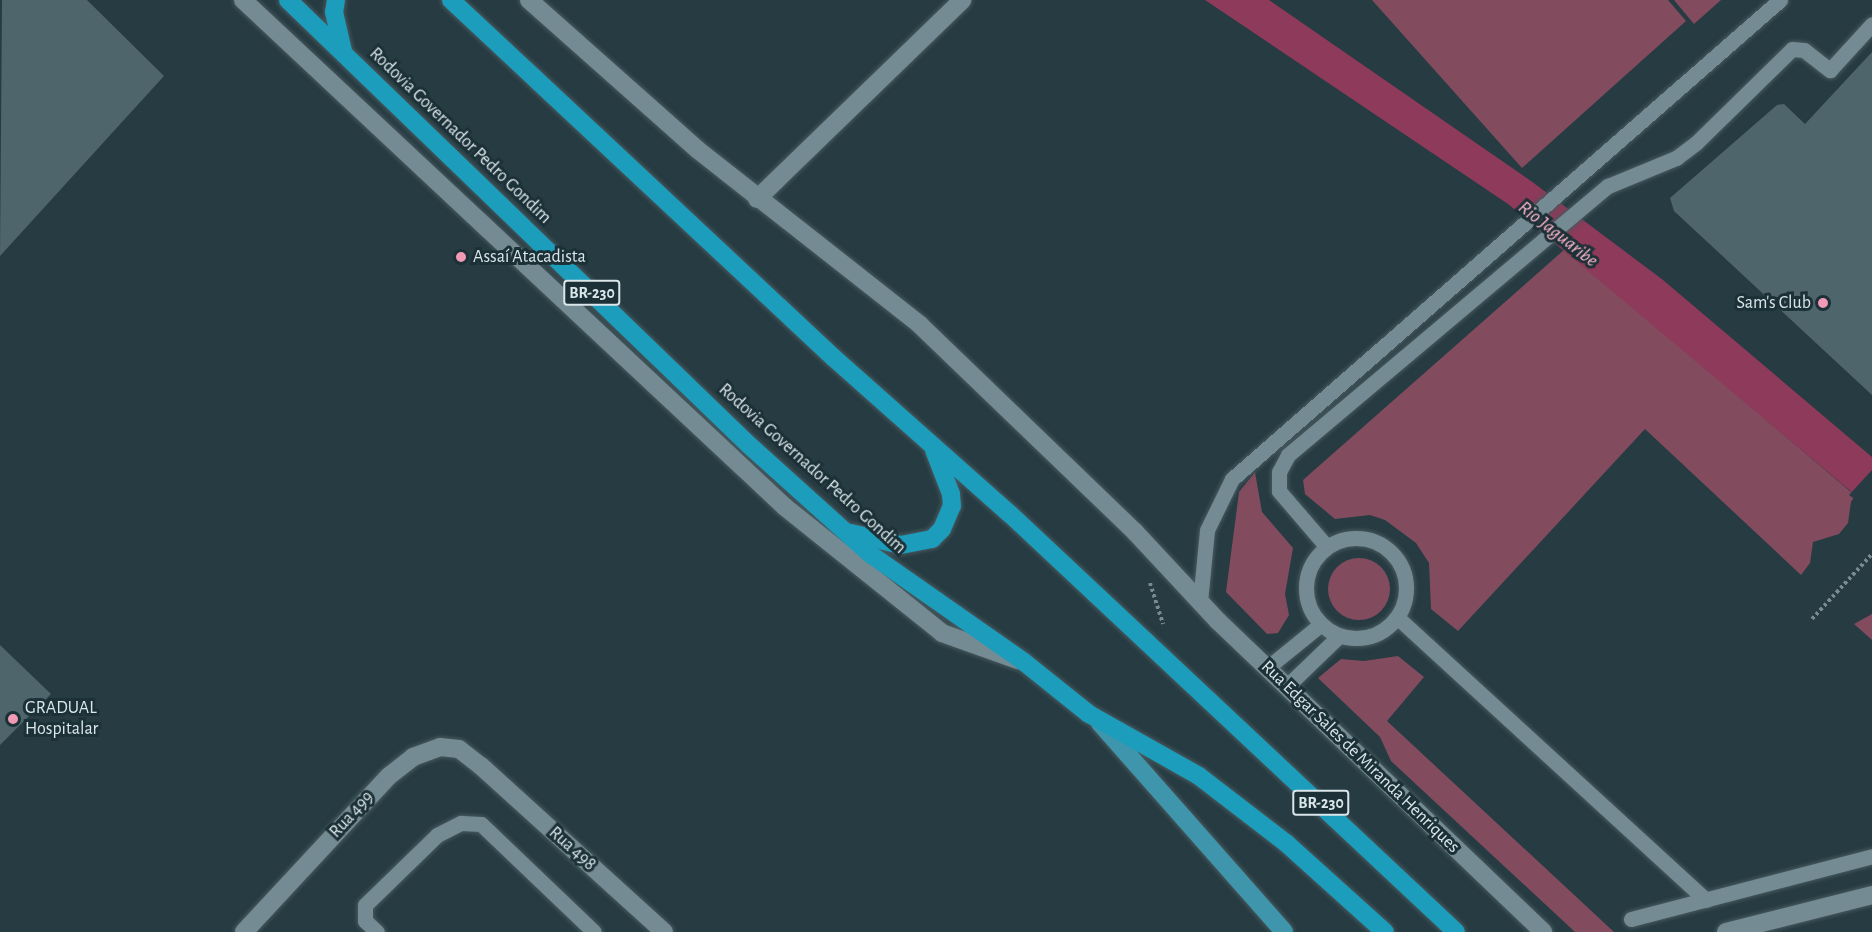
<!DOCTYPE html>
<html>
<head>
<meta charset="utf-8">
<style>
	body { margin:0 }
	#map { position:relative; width:1872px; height:932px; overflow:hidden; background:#263b42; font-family:"Alegreya Sans",sans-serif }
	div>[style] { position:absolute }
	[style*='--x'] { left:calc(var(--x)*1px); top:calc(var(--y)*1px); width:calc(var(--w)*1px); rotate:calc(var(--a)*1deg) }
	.green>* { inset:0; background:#824c5e }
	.round { border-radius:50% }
	.water>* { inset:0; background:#8e3a5a }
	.pier>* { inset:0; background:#263b42 }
	.building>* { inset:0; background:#4f656c }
	.path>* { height:4px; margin-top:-2px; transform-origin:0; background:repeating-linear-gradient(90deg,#798a90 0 3px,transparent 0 6px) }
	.roads { filter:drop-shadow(0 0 2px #47595e) drop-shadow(0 0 2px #47595e) }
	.lane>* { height:15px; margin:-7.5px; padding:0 7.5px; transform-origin:7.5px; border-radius:7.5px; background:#748b93 }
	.lane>.ring { margin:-7.5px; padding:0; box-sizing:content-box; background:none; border:15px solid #748b93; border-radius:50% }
	.street>* { height:18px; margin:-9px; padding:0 9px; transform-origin:9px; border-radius:9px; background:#748b93 }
	.secondary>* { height:18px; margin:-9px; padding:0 9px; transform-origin:9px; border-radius:9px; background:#748b93 }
	.primary>* { height:18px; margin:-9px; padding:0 9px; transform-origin:9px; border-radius:9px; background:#3f96ac }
	.highway>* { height:18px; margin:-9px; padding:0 9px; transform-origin:9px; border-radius:9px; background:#1c9dbc }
	.dots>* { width:16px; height:16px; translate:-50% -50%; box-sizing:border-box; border:3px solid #1c3137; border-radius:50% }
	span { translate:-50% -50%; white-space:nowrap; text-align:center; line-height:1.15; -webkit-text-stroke:6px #1c3137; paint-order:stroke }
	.shield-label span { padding:2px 4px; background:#1c3137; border:2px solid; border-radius:4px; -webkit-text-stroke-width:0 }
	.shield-label { font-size:16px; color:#dae6ea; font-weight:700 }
	.street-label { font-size:18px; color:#dae6ea }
	.poi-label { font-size:18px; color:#dae6ea }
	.left { translate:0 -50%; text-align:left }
	.right { translate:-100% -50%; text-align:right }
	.water-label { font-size:20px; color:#feb5cc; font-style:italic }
</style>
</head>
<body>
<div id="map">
	<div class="green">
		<i style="clip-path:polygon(1372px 0,1668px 0,1686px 21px,1522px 168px)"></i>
		<i style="clip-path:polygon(1674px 0,1721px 0,1694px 24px)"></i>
		<i style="clip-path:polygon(1565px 249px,1851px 492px,1872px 470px,1851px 502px,1848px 523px,1839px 534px,1813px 542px,1810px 563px,1801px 575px,1645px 429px,1458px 631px,1431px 609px,1429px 563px,1416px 543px,1385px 520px,1370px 515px,1335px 519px,1305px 494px,1303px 480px)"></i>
		<i style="clip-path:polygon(1255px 472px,1262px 512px,1293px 548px,1285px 594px,1289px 615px,1278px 633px,1267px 634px,1226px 592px,1239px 492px)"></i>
		<i class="round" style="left:1328px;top:558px;width:62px;height:62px"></i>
		<i style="clip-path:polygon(1872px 614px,1872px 640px,1854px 624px)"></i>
		<i style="clip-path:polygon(1398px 656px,1424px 677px,1387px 721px,1614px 932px,1575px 932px,1391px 761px,1380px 737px,1318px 678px,1341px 659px,1364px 661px)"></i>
	</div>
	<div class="water">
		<i style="clip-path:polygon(1205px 0,1269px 0,1531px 181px,1663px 280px,1872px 457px,1872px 509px,1508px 204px)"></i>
	</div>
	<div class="pier">
		<i style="clip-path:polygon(1872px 470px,1872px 512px,1849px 495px)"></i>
	</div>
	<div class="building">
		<i style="clip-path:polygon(2px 0,87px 0,164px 76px,0 256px)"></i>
		<i style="clip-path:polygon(1872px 52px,1872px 395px,1674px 211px,1670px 198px,1777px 105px,1784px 104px,1805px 124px)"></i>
		<i style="clip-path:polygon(0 645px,51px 694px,0 745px)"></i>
	</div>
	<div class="path">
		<i style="--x:1150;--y:583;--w:43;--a:72.4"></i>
		<i style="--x:1812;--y:619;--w:88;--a:-47.3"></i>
	</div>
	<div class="roads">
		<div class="lane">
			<i class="ring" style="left:1306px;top:538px;width:85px;height:85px"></i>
			<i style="--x:1327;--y:547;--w:74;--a:-130.6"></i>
			<i style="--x:1279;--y:491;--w:19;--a:-90"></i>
			<i style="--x:1279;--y:472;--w:19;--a:-62"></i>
			<i style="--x:1288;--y:455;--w:418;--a:-40.1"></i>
			<i style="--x:1608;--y:186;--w:74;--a:-22.4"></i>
			<i style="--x:1676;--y:158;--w:25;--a:-37"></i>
			<i style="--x:1696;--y:143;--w:134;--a:-44.4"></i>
			<i style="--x:1792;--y:49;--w:12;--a:5"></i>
			<i style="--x:1804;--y:50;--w:33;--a:38"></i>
			<i style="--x:1830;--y:70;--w:62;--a:-47.6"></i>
			<i style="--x:1200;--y:602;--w:72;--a:-84.4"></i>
			<i style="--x:1207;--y:530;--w:57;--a:-63.9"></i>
			<i style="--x:1232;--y:479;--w:728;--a:-41.16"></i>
			<i style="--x:1397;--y:617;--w:419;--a:42.5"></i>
			<i style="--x:1267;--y:668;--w:68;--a:-39.1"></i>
			<i style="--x:1286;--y:687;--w:74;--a:-43.9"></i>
			<i style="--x:1631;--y:919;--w:249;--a:-14.6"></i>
			<i style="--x:377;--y:932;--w:16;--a:-137"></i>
			<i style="--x:365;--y:921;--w:16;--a:-90"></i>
			<i style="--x:365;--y:905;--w:100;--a:-44.2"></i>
			<i style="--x:437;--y:835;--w:27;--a:-27"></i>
			<i style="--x:461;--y:823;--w:20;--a:3"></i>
			<i style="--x:481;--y:824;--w:156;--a:43.7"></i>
		</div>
		<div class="street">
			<i style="--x:243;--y:0;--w:742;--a:43.09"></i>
			<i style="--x:785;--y:507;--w:201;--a:38.7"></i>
			<i style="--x:942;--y:633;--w:81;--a:19.6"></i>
			<i style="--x:757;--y:199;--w:286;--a:-44.1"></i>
			<i style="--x:244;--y:932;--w:213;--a:-47.1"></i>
			<i style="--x:389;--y:776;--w:31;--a:-38"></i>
			<i style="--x:413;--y:757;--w:29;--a:-20"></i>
			<i style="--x:440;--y:747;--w:19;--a:6"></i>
			<i style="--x:459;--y:749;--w:28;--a:38"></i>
			<i style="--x:481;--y:766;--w:247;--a:42.2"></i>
		</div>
		<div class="secondary">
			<i style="--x:529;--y:0;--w:226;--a:41.6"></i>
			<i style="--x:698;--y:150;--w:283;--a:38.2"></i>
			<i style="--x:920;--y:325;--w:298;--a:43.9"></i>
			<i style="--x:1135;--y:532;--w:122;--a:47"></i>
			<i style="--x:1218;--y:621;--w:450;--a:43.7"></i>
			<i style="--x:1726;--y:932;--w:151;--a:-14.2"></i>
		</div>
		<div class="primary">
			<i style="--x:1100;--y:723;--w:278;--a:48.6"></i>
		</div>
		<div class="highway">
			<i style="--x:288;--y:0;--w:641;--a:43.99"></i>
			<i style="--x:749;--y:445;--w:163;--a:42"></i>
			<i style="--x:870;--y:554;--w:188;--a:35"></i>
			<i style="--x:1024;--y:662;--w:83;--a:38.7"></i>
			<i style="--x:1089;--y:714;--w:126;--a:29.4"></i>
			<i style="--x:1199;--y:776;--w:110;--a:37.6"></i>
			<i style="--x:1286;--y:843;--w:133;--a:42"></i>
			<i style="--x:336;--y:0;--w:12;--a:99"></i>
			<i style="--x:334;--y:12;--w:40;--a:77"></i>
			<i style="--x:451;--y:0;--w:524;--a:43.07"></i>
			<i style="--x:834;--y:358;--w:235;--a:41.6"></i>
			<i style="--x:1010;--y:514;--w:611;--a:43.14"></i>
			<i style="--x:851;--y:533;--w:51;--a:13.5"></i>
			<i style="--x:901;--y:545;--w:32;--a:-11"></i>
			<i style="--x:932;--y:539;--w:14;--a:-45"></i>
			<i style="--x:942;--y:529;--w:25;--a:-67"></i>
			<i style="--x:952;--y:506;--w:12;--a:-95"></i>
			<i style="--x:951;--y:494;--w:47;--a:-111.1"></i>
		</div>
	</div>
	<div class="dots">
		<i style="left:461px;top:257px;background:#f09ab6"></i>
		<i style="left:1823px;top:303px;background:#f09ab6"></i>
		<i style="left:13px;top:719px;background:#f09ab6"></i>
	</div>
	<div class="shield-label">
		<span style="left:592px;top:293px">BR-230</span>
		<span style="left:1321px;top:803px">BR-230</span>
	</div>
	<div class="street-label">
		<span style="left:460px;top:136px;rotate:44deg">Rodovia Governador Pedro Gondim</span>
		<span style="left:812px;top:469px;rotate:42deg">Rodovia Governador Pedro Gondim</span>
		<span style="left:1360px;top:757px;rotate:44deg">Rua Edgar Sales de Miranda Henriques</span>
		<span style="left:352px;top:815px;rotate:-47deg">Rua 499</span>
		<span style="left:572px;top:849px;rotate:42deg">Rua 498</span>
	</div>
	<div class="poi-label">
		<span class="left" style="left:473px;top:257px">Assaí Atacadista</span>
		<span class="right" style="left:1811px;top:303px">Sam's Club</span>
		<span class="left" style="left:25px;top:719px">GRADUAL<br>Hospitalar</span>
	</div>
	<div class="water-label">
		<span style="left:1558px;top:234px;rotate:38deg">Rio Jaguaribe</span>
	</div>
</div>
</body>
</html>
